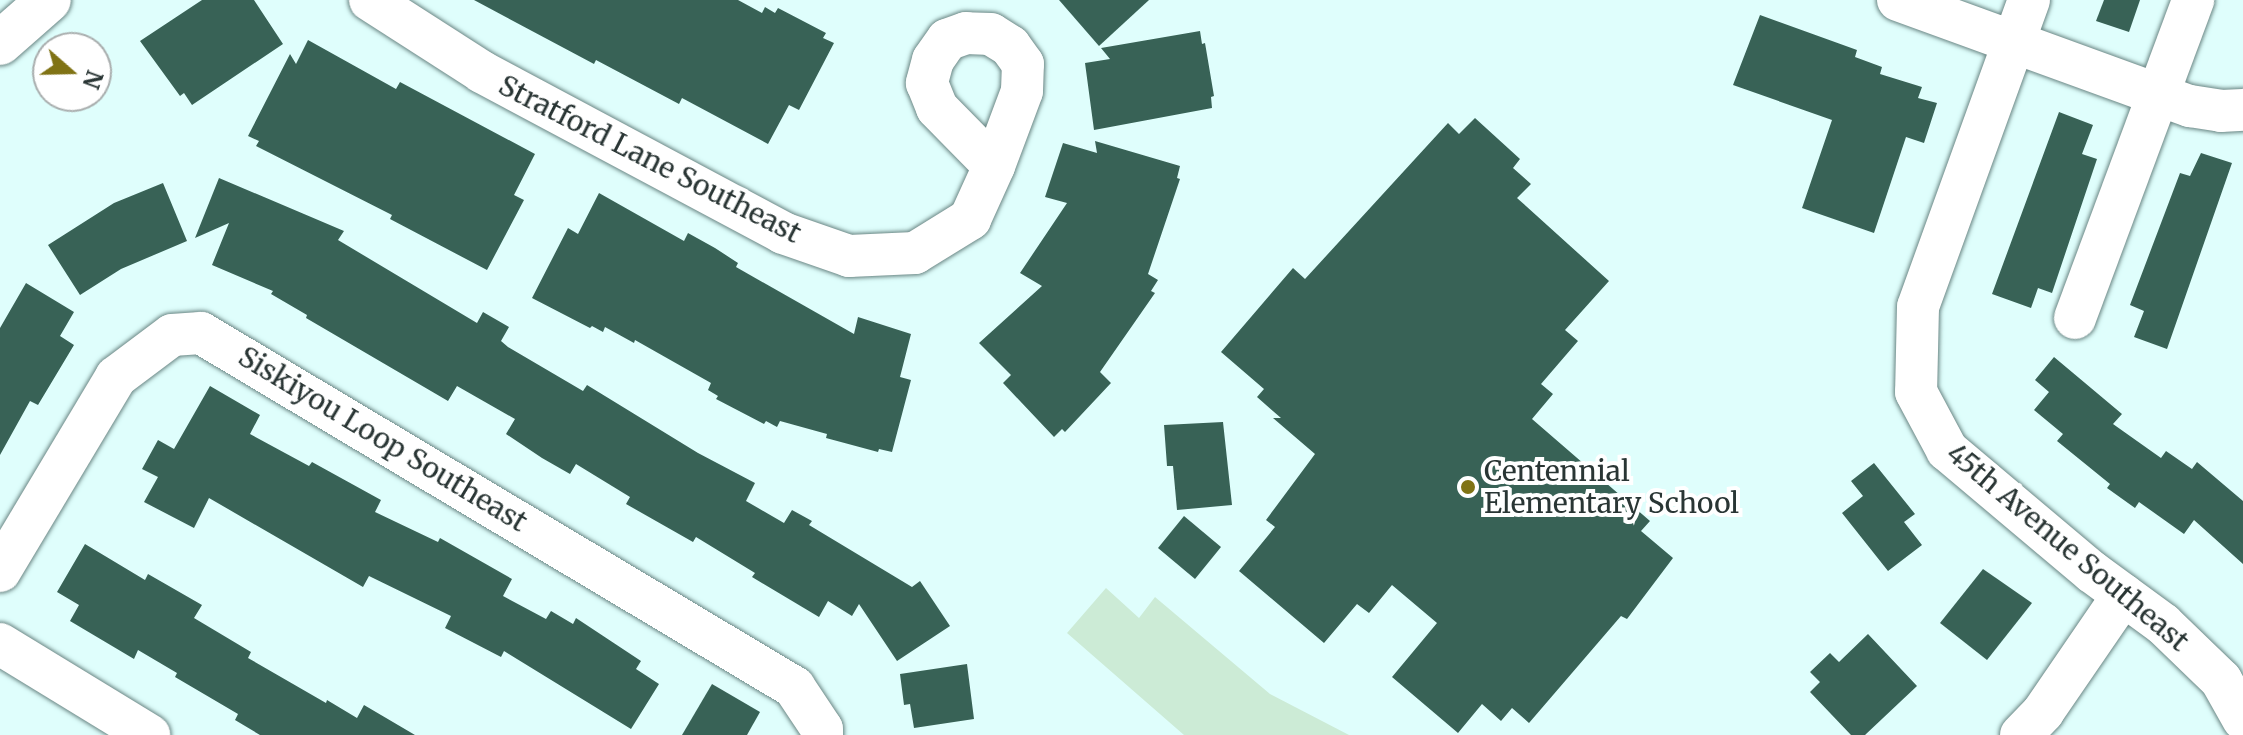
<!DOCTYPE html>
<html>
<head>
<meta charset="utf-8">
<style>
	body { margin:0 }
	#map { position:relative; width:2243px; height:735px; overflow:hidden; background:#dffefc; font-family:Merriweather,serif }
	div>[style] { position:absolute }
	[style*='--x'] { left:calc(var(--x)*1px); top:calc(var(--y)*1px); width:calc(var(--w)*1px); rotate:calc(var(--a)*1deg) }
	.green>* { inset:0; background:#ccebd6 }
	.building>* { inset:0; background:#386256 }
	.roads { filter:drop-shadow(0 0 2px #6a8684) drop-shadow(0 0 2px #6a8684) }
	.minor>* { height:42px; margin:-21px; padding:0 21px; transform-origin:21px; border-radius:21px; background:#fff }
	.major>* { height:44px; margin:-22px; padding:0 22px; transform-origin:22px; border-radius:22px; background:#fff }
	.dots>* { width:22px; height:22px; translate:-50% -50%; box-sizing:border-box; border:4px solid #fff; border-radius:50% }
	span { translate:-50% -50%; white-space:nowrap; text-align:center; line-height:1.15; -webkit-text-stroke:8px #fff; paint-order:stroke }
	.street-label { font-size:28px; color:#293534 }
	.poi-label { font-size:28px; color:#293534 }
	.left { translate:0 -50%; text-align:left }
	.north { position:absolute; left:32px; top:32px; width:80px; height:80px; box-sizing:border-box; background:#fff; border:2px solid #a9aeae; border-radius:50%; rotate:110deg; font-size:22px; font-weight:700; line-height:32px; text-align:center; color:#293534 }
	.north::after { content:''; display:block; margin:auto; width:28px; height:36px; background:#807315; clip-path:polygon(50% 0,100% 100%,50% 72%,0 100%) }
</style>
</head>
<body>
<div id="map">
	<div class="green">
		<i style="clip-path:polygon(1106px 588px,1139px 618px,1155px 597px,1270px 694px,1349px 735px,1184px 735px,1067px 633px)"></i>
	</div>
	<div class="building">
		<i style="clip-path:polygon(202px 0,254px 0,283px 44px,192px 105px,184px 93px,180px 96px,140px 41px)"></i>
		<i style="clip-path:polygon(474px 0,738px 0,762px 13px,765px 7px,775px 13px,778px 8px,826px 33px,823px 38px,834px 43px,799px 110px,789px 105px,768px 144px,682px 98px,679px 104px,596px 60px,594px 64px)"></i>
		<i style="clip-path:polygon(1059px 0,1149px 0,1099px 46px)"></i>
		<i style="clip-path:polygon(2104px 0,2140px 0,2129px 32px,2096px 21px)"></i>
		<i style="clip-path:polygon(1760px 15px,1857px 50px,1855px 57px,1882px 67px,1880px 74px,1922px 87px,1918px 98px,1937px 103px,1924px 143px,1906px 137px,1874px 233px,1802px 208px,1832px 120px,1733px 85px)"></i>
		<i style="clip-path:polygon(1200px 31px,1202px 44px,1205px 43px,1214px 96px,1211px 97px,1212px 108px,1094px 130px,1085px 63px,1110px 59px,1101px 48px)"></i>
		<i style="clip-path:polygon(308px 40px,396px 89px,400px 82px,535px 154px,514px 195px,524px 200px,487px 270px,390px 219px,392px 215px,256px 146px,259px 141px,248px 136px,290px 54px,296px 64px)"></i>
		<i style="clip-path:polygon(2059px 112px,2093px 125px,2082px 154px,2097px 159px,2052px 293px,2038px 288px,2031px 308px,1992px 294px)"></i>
		<i style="clip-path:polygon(1475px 118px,1520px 159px,1513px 168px,1531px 184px,1517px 198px,1609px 281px,1565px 330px,1578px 341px,1541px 384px,1553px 394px,1532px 419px,1650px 521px,1641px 531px,1673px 558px,1627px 619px,1621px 616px,1529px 723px,1512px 708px,1501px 721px,1482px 704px,1458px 733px,1392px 677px,1437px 623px,1392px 585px,1369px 613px,1357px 604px,1324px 643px,1239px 571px,1275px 527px,1266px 520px,1315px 454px,1273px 418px,1281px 418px,1257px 397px,1264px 389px,1221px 352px,1293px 268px,1305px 279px,1448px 123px,1459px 134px)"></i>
		<i style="clip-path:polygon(1095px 141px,1180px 166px,1177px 178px,1180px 179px,1148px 274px,1158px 280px,1151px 291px,1155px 293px,1100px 372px,1111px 383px,1065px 432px,1062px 429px,1054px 437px,1003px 383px,1011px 375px,979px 343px,1042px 286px,1020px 273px,1067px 203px,1045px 197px,1063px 143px,1097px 153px)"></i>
		<i style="clip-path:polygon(2201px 153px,2232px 163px,2167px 349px,2134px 337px,2144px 311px,2130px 305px,2180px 173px,2190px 176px)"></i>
		<i style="clip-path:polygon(219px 178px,344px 231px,338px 240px,477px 323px,483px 312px,509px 327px,501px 341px,508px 347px,583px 391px,587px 385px,698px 453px,755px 483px,746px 501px,784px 523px,792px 510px,812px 521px,809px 525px,912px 587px,920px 581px,950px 626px,897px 661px,859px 604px,852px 616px,828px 601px,819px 617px,752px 577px,755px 573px,696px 537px,693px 542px,626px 504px,630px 497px,576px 464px,570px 474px,542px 458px,506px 434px,515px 419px,457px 386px,448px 401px,306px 318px,307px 315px,271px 294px,273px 291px,212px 265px,229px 223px,195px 238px)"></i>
		<i style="clip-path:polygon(163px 183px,187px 241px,121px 269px,80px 295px,48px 245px,114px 203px)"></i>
		<i style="clip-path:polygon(599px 193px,684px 241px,688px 233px,715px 248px,738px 263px,736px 267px,854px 334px,858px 317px,911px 334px,900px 377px,911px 380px,892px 452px,879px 449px,878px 452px,826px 438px,827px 434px,780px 421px,777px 427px,766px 421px,764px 424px,716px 399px,718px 396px,708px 390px,711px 383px,635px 340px,634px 343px,605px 327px,603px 332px,592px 326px,590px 328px,532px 298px,568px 228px,578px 234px)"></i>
		<i style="clip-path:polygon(26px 283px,74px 312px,60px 336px,74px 345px,38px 405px,30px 401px,0 455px,0 328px)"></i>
		<i style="clip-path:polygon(2054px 357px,2122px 414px,2113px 424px,2161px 458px,2166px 451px,2192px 469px,2197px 462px,2243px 501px,2243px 564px,2194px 520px,2184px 534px,2139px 502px,2135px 508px,2107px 488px,2110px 484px,2057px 441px,2063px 434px,2034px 410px,2049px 392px,2035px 380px)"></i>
		<i style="clip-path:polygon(210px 386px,260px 415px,250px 434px,309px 466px,312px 462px,381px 500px,375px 512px,438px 542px,440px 538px,512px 579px,503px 596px,546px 619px,551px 611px,573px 624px,576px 618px,641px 661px,636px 669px,659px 684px,631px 729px,504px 651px,501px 657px,445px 628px,451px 616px,369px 576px,363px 587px,209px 498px,194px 528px,144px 502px,158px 477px,142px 469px,158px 440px,174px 449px)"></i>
		<i style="clip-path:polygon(1223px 422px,1232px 505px,1177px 510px,1173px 466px,1167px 466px,1164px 425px)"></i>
		<i style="clip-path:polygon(1874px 463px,1915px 514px,1904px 522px,1922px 545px,1888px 571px,1842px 513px,1863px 496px,1851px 481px)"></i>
		<i style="clip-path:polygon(1184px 516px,1221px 547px,1195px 579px,1158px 548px)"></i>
		<i style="clip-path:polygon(85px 544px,145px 580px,148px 574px,202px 605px,194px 618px,251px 652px,248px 658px,326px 703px,327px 700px,357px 718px,364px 705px,415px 735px,260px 735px,235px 720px,238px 714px,175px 677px,177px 673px,138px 650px,134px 659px,70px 621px,79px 605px,57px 592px)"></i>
		<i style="clip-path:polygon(1983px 569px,2032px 603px,1987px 660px,1940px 623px)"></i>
		<i style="clip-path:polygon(1868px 634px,1917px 686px,1865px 735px,1851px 735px,1810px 692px,1820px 682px,1810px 672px,1830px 653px,1839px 662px)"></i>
		<i style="clip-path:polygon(967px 664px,974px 719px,914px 728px,910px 704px,904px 705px,900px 674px)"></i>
		<i style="clip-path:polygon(712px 684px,760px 712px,747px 735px,682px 735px)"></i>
	</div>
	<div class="roads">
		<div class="minor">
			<i style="--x:370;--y:0;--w:133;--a:32.7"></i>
			<i style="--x:482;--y:72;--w:341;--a:28.1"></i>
			<i style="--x:783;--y:233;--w:70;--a:19.2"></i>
			<i style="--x:849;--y:256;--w:66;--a:-2.6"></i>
			<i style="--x:915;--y:253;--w:65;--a:-31.7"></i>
			<i style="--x:970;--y:219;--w:58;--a:-65.6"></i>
			<i style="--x:994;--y:166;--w:80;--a:-69.5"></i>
			<i style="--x:1022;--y:91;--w:27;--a:-88"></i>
			<i style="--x:1023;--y:64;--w:22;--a:-126"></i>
			<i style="--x:1010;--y:46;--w:22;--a:-148"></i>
			<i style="--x:991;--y:34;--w:25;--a:-178"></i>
			<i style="--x:966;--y:33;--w:20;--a:160"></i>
			<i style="--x:947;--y:40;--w:24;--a:125"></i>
			<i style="--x:933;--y:60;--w:24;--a:105"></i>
			<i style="--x:927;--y:83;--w:27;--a:68"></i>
			<i style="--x:937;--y:108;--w:81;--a:45.5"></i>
			<i style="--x:1898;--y:0;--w:311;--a:20"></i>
			<i style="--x:2190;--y:106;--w:31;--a:9"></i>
			<i style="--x:2221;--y:111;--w:22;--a:-3"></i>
			<i style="--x:2029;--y:0;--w:326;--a:109.9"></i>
			<i style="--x:1918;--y:307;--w:85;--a:91.3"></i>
			<i style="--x:1916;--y:392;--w:66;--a:61.9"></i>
			<i style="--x:1947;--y:450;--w:189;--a:40.1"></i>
			<i style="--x:2092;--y:572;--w:88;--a:36.2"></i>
			<i style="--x:2163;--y:624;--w:81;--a:44"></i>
			<i style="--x:2221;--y:680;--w:45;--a:60.6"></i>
			<i style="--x:2075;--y:318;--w:339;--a:-69.6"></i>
			<i style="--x:0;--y:571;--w:226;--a:-59.1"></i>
			<i style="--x:116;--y:377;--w:70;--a:-36.9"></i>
			<i style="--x:172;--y:335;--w:29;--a:-4"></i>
			<i style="--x:201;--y:333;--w:691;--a:30.84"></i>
			<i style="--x:794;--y:687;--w:50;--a:56.3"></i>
			<i style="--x:822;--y:729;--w:6;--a:90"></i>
			<i style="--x:0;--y:644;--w:175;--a:31.4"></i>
			<i style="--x:2021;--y:735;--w:32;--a:-46"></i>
			<i style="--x:2043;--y:712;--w:142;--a:-55.6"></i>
		</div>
		<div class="major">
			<i style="--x:0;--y:43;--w:65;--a:-41.3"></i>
		</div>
	</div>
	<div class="dots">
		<i style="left:1468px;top:487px;background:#807315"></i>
	</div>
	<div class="street-label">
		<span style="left:650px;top:159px;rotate:27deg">Stratford Lane Southeast</span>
		<span style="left:383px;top:439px;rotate:31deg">Siskiyou Loop Southeast</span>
		<span style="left:2068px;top:547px;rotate:40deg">45th Avenue Southeast</span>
	</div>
	<div class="poi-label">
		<span class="left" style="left:1484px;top:487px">Centennial<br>Elementary School</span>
	</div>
	<div class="north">N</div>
</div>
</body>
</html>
